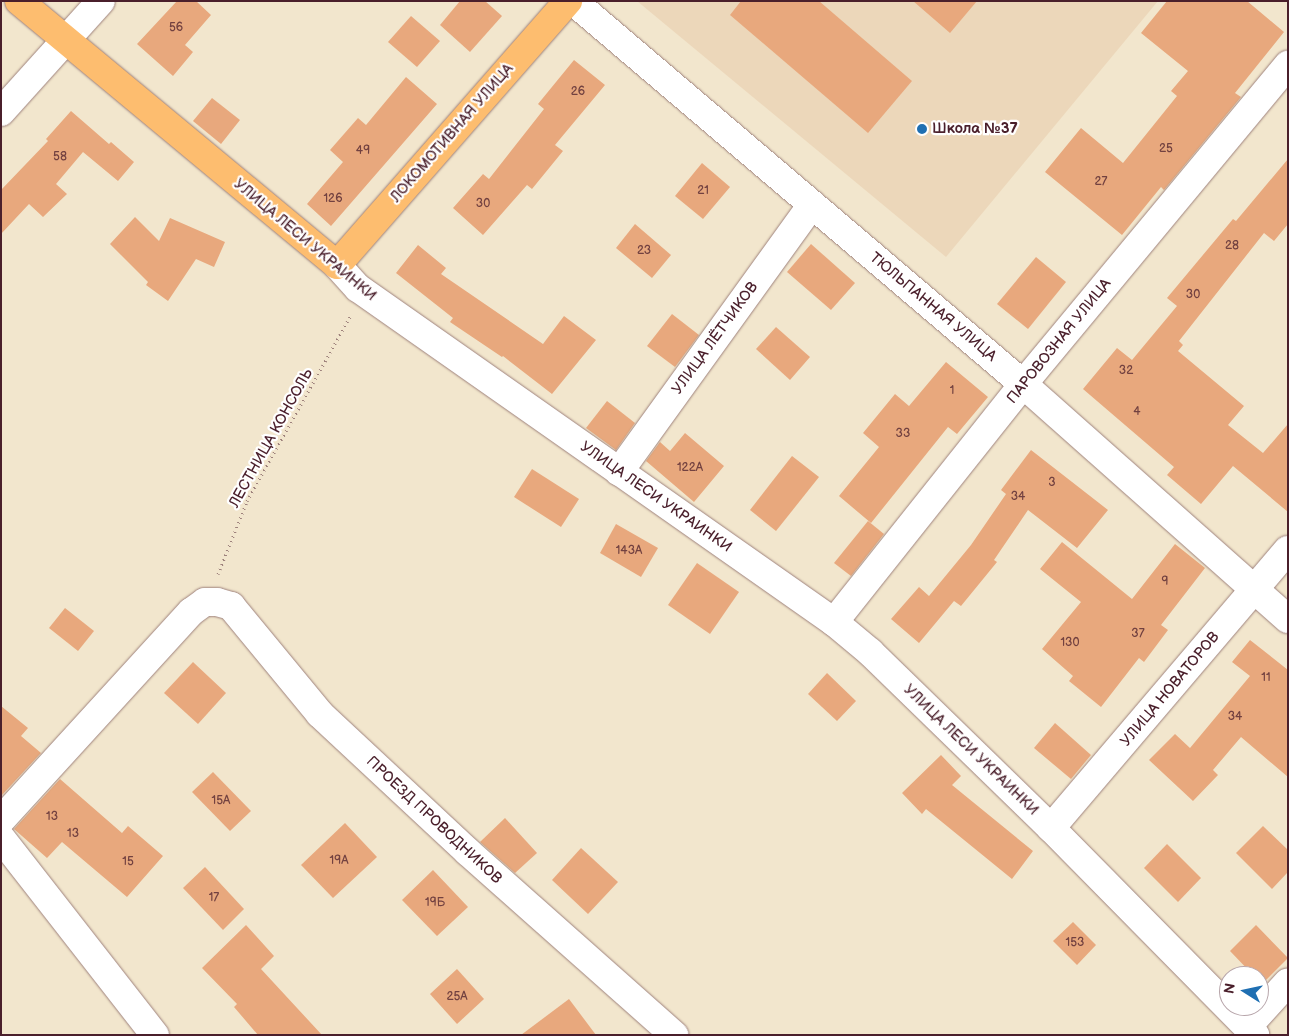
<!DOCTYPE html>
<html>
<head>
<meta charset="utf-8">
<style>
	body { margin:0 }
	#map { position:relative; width:1289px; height:1036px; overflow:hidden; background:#f2e6cd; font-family:"Balsamiq Sans",sans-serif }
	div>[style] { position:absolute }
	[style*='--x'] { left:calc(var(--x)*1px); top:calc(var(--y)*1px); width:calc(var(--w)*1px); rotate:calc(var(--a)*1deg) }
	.built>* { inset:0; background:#ecd7ba }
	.building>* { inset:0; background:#e8a87d }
	.path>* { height:3px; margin-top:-1.5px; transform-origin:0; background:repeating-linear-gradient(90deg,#9e827c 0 1px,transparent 0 5px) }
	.roads { filter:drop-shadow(0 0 1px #9e827c) drop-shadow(0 0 1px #9e827c) }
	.minor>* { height:28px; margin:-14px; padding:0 14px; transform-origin:14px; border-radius:14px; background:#fff }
	.major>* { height:28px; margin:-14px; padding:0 14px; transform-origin:14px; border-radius:14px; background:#fdbd6f }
	.dots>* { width:14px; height:14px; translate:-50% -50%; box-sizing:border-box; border:2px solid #fff; border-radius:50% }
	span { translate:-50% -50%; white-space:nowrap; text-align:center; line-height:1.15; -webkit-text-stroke:4.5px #fff; paint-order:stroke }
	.number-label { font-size:12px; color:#724140 }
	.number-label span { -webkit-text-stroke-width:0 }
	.poi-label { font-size:15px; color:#4a1f2b; font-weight:700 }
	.left { translate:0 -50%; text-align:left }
	.street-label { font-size:15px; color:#4a1f2b }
	.frame { position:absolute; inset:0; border:2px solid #4a1f2b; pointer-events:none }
	.north { position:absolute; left:1219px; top:966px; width:50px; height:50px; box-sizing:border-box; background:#fff; border:1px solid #b7a5aa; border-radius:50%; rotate:280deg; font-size:14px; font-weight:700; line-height:20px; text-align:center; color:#4a1f2b }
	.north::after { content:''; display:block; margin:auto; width:18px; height:22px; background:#1f6fb2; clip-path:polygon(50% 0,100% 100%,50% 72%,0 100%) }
</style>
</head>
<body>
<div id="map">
	<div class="built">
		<i style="clip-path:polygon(637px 1px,1158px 1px,946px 257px)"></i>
	</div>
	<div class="building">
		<i style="clip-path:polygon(177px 1px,196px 1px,211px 15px,185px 45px,193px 52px,173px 76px,137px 44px)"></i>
		<i style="clip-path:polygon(460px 1px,485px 1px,502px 16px,470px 52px,440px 25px)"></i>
		<i style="clip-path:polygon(741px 1px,819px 1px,912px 81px,868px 133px,730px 15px)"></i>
		<i style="clip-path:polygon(913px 1px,977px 1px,950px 33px)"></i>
		<i style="clip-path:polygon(1167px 1px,1247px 1px,1284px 32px,1235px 93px,1241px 97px,1164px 190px,1161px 187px,1122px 235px,1045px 172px,1081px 128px,1123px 163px,1177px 96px,1171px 91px,1188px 71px,1141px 33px)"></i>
		<i style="clip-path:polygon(411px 16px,440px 41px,417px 67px,388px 42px)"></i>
		<i style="clip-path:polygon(574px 60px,605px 85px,555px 145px,563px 151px,532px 189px,527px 185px,483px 235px,453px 208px,483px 174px,489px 179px,544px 109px,538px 104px)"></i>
		<i style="clip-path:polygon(406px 77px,437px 104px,331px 226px,307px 204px,343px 162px,330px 150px,358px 118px,366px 125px)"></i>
		<i style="clip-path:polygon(212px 98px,240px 120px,221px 144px,193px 121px)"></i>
		<i style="clip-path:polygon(71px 111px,109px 144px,111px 142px,134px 162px,118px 181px,83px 152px,56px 184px,67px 194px,43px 217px,29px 204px,1px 234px,1px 190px,48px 141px,46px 139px)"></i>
		<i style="clip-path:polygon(1288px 159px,1288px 224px,1274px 241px,1264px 233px,1179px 341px,1183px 345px,1178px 351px,1244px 406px,1228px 425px,1263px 453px,1288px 424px,1288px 512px,1233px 466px,1201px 504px,1167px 475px,1174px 467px,1083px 389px,1117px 348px,1132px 360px,1177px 306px,1167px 298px,1233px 219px,1236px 221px)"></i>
		<i style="clip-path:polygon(702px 163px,730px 187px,703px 219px,675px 196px)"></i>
		<i style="clip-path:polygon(135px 217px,159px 241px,170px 218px,225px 242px,214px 267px,196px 259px,168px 301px,146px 285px,148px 282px,110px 244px)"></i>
		<i style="clip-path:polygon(635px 224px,671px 255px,652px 278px,616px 248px)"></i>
		<i style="clip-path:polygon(811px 244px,855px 283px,831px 310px,787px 272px)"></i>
		<i style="clip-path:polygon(418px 245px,446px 268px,441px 274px,543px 344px,564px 316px,596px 340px,552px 394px,503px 356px,502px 357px,450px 322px,453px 318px,396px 273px)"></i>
		<i style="clip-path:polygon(1036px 257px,1066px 282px,1028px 329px,997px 304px)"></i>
		<i style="clip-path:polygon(672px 314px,699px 335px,675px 367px,647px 346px)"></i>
		<i style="clip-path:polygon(776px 327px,810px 357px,790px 380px,756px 349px)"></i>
		<i style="clip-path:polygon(946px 362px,988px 397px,957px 434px,948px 427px,871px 523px,839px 496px,879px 447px,863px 433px,895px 394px,909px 406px)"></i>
		<i style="clip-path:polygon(607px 401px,635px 423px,616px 450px,586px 428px)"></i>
		<i style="clip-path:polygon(685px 433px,724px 466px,694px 502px,646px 461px,660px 442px,670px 451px)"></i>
		<i style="clip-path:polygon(1031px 450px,1108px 510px,1077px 548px,1028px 510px,994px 560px,997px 562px,961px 606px,954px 601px,919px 643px,891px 619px,919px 587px,929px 596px,971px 545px,1006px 494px,1001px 490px)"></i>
		<i style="clip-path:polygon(792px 456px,819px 477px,776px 531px,750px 510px)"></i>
		<i style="clip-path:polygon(532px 469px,579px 499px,561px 527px,514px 497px)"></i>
		<i style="clip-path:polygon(868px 521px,884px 534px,851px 576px,834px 563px)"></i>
		<i style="clip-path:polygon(616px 524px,658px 548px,641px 577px,600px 553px)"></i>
		<i style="clip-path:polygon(1062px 542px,1132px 599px,1175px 544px,1205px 568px,1161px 625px,1168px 630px,1144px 662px,1139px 658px,1101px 707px,1069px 681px,1073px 676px,1042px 649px,1081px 602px,1040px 569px)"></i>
		<i style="clip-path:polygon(697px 563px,739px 592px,710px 634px,668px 605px)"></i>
		<i style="clip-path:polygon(65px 608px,94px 631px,78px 651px,49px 628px)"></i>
		<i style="clip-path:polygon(1250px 640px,1288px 670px,1288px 777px,1241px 737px,1213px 770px,1218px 775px,1193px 801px,1149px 760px,1175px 734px,1190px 748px,1250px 676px,1232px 662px)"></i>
		<i style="clip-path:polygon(193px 662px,226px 693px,198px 724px,164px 693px)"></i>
		<i style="clip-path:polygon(827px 673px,856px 701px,837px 721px,808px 694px)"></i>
		<i style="clip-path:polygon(1px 706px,28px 728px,21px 736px,41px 753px,2px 795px)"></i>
		<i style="clip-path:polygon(1055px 723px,1091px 755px,1071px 779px,1034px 748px)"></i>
		<i style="clip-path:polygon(941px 755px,961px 776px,952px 785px,1033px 851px,1012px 879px,926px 809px,922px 814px,902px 793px)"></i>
		<i style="clip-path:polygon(213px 772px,251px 811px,230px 831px,192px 792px)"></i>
		<i style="clip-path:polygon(60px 779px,122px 833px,128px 826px,163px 856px,127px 897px,62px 842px,47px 858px,14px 829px)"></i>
		<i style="clip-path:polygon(505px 818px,537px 853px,515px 873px,480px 842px)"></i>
		<i style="clip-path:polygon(345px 823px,377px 857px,333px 898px,301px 865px)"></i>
		<i style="clip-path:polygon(1263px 826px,1288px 850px,1288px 872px,1272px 889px,1236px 853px)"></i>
		<i style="clip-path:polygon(1167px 844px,1201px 878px,1178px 902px,1144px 868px)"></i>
		<i style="clip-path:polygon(581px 848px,618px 882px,588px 914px,552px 880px)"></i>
		<i style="clip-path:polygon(205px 867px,244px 909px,223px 930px,183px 888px)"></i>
		<i style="clip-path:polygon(433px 870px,468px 907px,437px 936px,402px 900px)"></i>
		<i style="clip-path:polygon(1073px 922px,1096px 945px,1077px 965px,1053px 941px)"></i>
		<i style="clip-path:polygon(246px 925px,274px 956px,261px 969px,322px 1035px,258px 1035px,234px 1007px,237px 1004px,202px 968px)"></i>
		<i style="clip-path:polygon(1256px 925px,1288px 958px,1262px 984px,1259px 976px,1254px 976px,1230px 951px)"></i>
		<i style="clip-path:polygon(457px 969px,484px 999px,457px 1024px,430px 994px)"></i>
		<i style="clip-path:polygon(569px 999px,596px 1035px,521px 1035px)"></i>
	</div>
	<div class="path">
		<i style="--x:218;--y:574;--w:79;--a:-68.3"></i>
		<i style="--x:247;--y:501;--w:213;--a:-60.8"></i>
	</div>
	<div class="roads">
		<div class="minor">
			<i style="--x:573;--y:1;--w:591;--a:40.4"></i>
			<i style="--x:1023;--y:384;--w:354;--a:41.6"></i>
			<i style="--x:1;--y:112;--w:149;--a:-48"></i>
			<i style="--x:337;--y:265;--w:31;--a:48"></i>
			<i style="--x:358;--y:288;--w:581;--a:35.06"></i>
			<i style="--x:834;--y:622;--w:47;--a:39.8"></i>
			<i style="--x:870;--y:652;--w:252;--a:44.2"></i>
			<i style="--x:1051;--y:828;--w:291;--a:45.4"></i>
			<i style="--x:619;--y:472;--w:330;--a:-54.2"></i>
			<i style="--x:834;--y:622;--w:304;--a:-51.5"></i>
			<i style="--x:1023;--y:384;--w:415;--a:-50.3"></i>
			<i style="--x:1;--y:820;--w:282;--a:-47.6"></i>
			<i style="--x:191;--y:612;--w:17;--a:-36"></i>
			<i style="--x:205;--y:602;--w:12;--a:0"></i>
			<i style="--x:217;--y:602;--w:15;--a:16"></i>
			<i style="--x:231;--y:606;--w:140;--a:50.5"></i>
			<i style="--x:320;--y:714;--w:202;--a:43"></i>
			<i style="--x:468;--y:852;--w:276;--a:41.6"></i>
			<i style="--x:1051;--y:828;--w:365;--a:-49.6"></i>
			<i style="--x:1;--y:838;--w:250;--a:52"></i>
			<i style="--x:1248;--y:1026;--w:59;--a:-47.7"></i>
		</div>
		<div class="major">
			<i style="--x:19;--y:1;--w:413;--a:39.7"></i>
			<i style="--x:337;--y:265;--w:351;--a:-48.8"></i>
		</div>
	</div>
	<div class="dots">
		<i style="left:922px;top:129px;background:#1f6fb2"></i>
	</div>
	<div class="number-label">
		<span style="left:176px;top:28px">56</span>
		<span style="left:578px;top:92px">26</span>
		<span style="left:1166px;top:149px">25</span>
		<span style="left:363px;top:151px">49</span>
		<span style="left:60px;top:157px">58</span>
		<span style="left:1101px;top:182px">27</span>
		<span style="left:703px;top:191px">21</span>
		<span style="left:333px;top:199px">126</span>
		<span style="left:483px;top:204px">30</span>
		<span style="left:1232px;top:246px">28</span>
		<span style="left:644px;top:251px">23</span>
		<span style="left:1193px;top:295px">30</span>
		<span style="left:1126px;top:371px">32</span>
		<span style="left:952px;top:391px">1</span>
		<span style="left:1137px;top:412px">4</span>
		<span style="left:903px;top:434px">33</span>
		<span style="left:690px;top:468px">122А</span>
		<span style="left:1052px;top:483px">3</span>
		<span style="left:1018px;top:497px">34</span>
		<span style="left:629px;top:551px">143А</span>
		<span style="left:1165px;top:582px">9</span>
		<span style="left:1138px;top:634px">37</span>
		<span style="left:1070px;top:643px">130</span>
		<span style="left:1266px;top:678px">11</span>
		<span style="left:1235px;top:717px">34</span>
		<span style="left:221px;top:801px">15А</span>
		<span style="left:52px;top:817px">13</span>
		<span style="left:73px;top:834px">13</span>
		<span style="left:339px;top:861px">19А</span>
		<span style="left:128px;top:862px">15</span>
		<span style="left:214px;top:898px">17</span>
		<span style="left:435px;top:903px">19Б</span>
		<span style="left:1075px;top:943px">153</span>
		<span style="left:457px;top:997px">25А</span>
	</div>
	<div class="poi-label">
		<span class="left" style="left:932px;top:129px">Школа №37</span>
	</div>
	<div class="street-label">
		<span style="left:452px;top:133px;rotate:-49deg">ЛОКОМОТИВНАЯ УЛИЦА</span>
		<span style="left:305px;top:240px;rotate:40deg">УЛИЦА ЛЕСИ УКРАИНКИ</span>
		<span style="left:933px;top:307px;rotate:40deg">ТЮЛЬПАННАЯ УЛИЦА</span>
		<span style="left:715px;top:338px;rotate:-54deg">УЛИЦА ЛЁТЧИКОВ</span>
		<span style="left:1059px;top:341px;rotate:-51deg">ПАРОВОЗНАЯ УЛИЦА</span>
		<span style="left:271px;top:438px;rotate:-61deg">ЛЕСТНИЦА КОНСОЛЬ</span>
		<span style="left:656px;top:497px;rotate:35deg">УЛИЦА ЛЕСИ УКРАИНКИ</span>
		<span style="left:1170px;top:689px;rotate:-50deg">УЛИЦА НОВАТОРОВ</span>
		<span style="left:971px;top:750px;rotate:44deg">УЛИЦА ЛЕСИ УКРАИНКИ</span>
		<span style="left:434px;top:820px;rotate:43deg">ПРОЕЗД ПРОВОДНИКОВ</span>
	</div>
	<div class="frame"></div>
	<div class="north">N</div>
</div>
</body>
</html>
